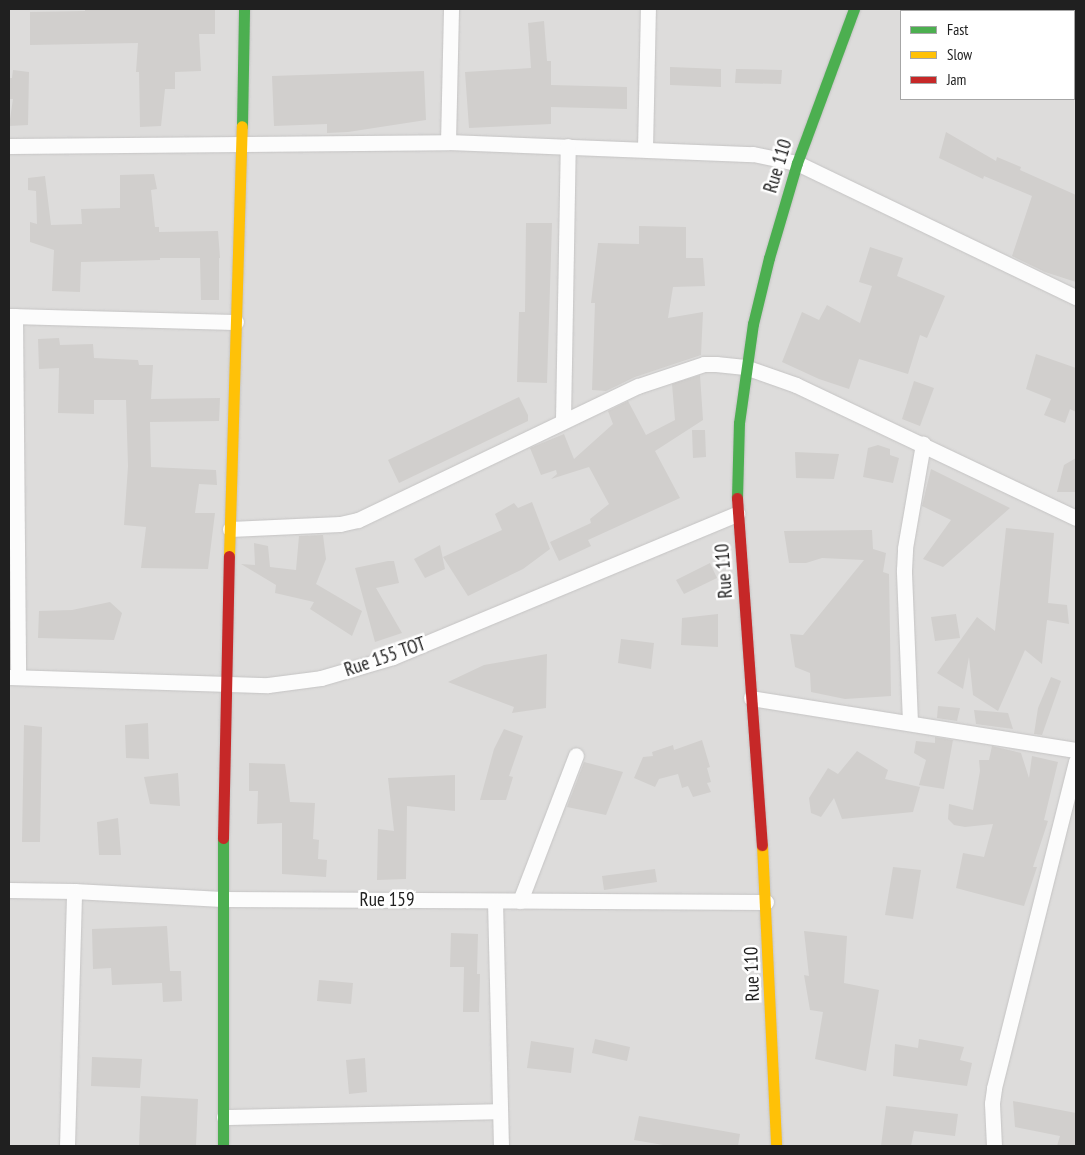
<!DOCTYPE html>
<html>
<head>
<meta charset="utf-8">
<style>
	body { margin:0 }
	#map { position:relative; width:1085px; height:1155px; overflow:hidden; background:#eeecea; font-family:"PT Sans Narrow",sans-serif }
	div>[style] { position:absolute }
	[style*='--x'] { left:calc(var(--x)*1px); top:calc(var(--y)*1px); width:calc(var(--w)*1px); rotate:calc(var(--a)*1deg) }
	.residential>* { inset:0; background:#dddcdb }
	.building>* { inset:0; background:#d1cfcd }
	.roads { filter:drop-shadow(0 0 1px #c5c4c4) drop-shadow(0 0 1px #c5c4c4) }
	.street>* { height:15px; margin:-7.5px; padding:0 7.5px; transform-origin:7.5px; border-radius:7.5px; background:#fcfcfc }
	.fast>* { height:11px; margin:-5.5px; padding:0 5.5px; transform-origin:5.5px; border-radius:5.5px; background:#4caf50 }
	.slow>* { height:11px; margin:-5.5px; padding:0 5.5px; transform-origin:5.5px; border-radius:5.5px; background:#ffc107 }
	.jam>* { height:11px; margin:-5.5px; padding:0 5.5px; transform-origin:5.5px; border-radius:5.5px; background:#c62828 }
	span { translate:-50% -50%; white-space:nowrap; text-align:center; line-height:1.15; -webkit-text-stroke:5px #fff; paint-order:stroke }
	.street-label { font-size:19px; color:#202020 }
	.frame { position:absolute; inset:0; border:10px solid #202020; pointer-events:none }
	.legend { position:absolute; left:900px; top:10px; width:175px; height:90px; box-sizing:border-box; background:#fff; border:1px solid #a6a6a6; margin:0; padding:6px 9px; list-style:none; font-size:15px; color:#202020 }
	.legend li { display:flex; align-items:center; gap:10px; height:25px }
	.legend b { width:25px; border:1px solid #a6a6a6 }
</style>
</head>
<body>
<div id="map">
	<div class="residential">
		<i style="clip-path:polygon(evenodd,9px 9px,1076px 9px,1076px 1146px,9px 1146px,9px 9px,901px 11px,1074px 11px,1074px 99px,901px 99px,901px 11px)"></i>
	</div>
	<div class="building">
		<i style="clip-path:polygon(85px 9px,215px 9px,215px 34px,199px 34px,201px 71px,175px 72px,175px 89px,165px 89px,161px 126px,140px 127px,139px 72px,136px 72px,138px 43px,30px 45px,30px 12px,85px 11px)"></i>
		<i style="clip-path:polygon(544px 21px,547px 61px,551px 61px,551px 85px,627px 87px,627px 109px,551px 107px,551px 124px,469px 128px,465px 72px,531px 68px,528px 23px)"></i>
		<i style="clip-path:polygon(670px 67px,721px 69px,721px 87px,670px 85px)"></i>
		<i style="clip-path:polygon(736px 69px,782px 70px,781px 84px,735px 83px)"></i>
		<i style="clip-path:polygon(13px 70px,29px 72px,28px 125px,9px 126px,13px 99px,9px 99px,9px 78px,12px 78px)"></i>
		<i style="clip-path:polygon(424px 71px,426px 120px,348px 132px,327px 133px,327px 124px,274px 126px,272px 76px)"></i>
		<i style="clip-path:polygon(946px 132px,996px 161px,997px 157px,1021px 167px,1020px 170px,1076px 195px,1076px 282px,1045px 272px,1012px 256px,1032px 196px,984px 176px,983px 179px,939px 158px)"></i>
		<i style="clip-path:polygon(154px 174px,157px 189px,151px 190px,155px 227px,159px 227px,159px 232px,218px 231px,220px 258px,219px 258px,219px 300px,201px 300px,200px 258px,160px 258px,160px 260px,81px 262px,80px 292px,52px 291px,54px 250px,30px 242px,30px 222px,37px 224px,36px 191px,28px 190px,28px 178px,45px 176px,51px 225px,82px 224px,81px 209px,120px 208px,120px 175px)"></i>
		<i style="clip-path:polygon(526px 223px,552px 223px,547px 383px,517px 382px,519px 312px,525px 312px)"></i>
		<i style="clip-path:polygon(639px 226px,686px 227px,686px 258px,703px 258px,705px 286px,673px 287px,668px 318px,703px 312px,701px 355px,635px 377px,606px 391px,592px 390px,595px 303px,591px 303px,598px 243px,639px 244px)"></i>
		<i style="clip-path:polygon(870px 247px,903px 258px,897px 276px,945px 296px,927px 338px,920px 335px,908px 374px,859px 359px,849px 389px,819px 379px,782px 362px,802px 312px,819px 320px,827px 305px,860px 323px,872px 286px,859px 282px)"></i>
		<i style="clip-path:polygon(59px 338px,60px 345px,93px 344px,94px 358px,138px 360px,139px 365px,153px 365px,151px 399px,220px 398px,219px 421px,150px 422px,151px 467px,216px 470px,217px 485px,199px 484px,195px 513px,215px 513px,208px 569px,141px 568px,146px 527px,124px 525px,128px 466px,126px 400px,94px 400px,94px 414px,58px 413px,59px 368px,39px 369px,38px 339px)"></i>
		<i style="clip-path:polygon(1036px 354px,1076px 368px,1076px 412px,1070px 409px,1065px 423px,1044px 415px,1051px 399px,1026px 389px)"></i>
		<i style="clip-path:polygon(700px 375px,703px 420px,655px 451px,680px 498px,588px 540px,591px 546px,559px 561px,550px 542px,591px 523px,590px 519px,609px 504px,589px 467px,551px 479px,557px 474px,556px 470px,541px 475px,530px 448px,564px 434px,574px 459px,613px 424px,608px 411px,628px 401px,646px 435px,675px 420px,672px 384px)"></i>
		<i style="clip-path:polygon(914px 381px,934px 388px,920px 426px,902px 419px)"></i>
		<i style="clip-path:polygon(519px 397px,528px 415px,528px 421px,399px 483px,388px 460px)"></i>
		<i style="clip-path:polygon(692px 430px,705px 430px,706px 457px,693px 458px)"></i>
		<i style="clip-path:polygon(878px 445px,890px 449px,890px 455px,899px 458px,893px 483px,863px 477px,868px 448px)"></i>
		<i style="clip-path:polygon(795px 452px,839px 454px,834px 479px,796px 478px)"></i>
		<i style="clip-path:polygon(1076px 458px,1076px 492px,1057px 492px,1064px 465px)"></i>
		<i style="clip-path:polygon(931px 469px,1010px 508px,943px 567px,923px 559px,951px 520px,922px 506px)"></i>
		<i style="clip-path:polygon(532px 502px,550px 549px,523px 569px,468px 596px,443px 557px,502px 530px,495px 514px,514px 503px,518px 508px)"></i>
		<i style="clip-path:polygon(1006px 528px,1054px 533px,1048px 603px,1067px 605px,1069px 624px,1047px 620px,1042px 664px,1025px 650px,998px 711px,973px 695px,969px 657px,963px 689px,937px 673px,977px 617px,995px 631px)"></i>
		<i style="clip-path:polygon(872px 530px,873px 549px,886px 553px,883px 572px,889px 574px,891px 696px,845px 699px,811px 692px,810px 673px,795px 667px,790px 634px,803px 635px,864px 560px,822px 558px,806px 563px,789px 563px,784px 531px)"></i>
		<i style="clip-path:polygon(323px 535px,326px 559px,316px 584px,362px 611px,352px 636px,310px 609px,314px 602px,275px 593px,276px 585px,241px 564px,255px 565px,254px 543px,268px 546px,270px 567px,296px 570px,299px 536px)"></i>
		<i style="clip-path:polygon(440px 545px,445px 569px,425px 578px,414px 559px)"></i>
		<i style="clip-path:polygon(388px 561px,394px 561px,399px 583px,376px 588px,402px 633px,375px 642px,355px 568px)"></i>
		<i style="clip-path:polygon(710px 563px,717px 578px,684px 594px,676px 580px)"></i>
		<i style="clip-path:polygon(110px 602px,122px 613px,114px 640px,38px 638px,39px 611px,72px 610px)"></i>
		<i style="clip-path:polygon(718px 614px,718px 647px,681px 645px,682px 618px)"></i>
		<i style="clip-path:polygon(956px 614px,960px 638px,935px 641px,931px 617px)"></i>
		<i style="clip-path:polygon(621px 639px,654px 643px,651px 669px,618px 663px)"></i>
		<i style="clip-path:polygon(547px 654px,546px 708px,512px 713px,514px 707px,448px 682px,484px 665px)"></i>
		<i style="clip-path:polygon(1051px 677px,1061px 681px,1042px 735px,1034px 734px,1038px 708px)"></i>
		<i style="clip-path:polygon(938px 706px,960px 708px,957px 721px,937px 718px)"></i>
		<i style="clip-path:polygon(974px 710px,1008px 713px,1013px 729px,976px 724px)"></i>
		<i style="clip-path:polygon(148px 723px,149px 759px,126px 758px,125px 725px)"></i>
		<i style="clip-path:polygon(24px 725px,42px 727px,40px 842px,22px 842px)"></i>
		<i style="clip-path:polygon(504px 729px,523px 736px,509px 776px,513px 777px,506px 800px,480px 800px,494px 749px)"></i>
		<i style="clip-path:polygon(935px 737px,953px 740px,944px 789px,919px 785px,926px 760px,914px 753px,916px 741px,935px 743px)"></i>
		<i style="clip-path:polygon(702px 740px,710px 767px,707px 768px,711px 782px,707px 783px,711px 792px,693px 797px,688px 786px,682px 788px,678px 774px,659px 779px,655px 787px,634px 778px,643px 757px,653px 756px,652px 752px,673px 745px,674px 750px)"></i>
		<i style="clip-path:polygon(992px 746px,1021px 753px,1029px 778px,1032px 756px,1058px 762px,1044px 820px,1048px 821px,1033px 867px,1037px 867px,1024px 906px,956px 888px,963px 853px,984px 857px,993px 824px,965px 827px,954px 825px,948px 819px,949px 804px,973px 810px,980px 771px,979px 760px,989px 760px)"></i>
		<i style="clip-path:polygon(857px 751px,888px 770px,885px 779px,920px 787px,913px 812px,842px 819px,834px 798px,821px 817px,811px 813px,809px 798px,828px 768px,838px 774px)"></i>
		<i style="clip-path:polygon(584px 762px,623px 772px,606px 815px,567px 807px)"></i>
		<i style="clip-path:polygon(249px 763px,285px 764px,290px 802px,315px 803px,313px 839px,319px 840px,318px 859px,327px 860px,326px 877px,282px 874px,282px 823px,257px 824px,258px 791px,249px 791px)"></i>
		<i style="clip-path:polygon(178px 773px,180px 806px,150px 804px,144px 777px)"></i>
		<i style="clip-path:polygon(455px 775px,455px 811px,407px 806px,406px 879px,377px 880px,378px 829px,394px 831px,388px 778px)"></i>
		<i style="clip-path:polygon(118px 818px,121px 855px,99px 855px,97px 822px)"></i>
		<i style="clip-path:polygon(893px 867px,921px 870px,913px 919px,885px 915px)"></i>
		<i style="clip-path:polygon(655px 869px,657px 882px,604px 890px,602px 876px)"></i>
		<i style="clip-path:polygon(167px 926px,170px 971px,181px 971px,182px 1001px,163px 1002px,162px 983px,112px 985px,111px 968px,93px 969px,92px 929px)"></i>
		<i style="clip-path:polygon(804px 931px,847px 936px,844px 983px,879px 990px,866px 1071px,815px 1059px,823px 1012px,810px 1010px,804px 975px,809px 976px)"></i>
		<i style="clip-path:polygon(451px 933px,478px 934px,477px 974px,480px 974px,479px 1012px,463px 1012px,464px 967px,450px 967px)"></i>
		<i style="clip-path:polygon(319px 980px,353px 983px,351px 1004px,317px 1001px)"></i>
		<i style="clip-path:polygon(595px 1039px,630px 1047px,627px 1061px,592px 1053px)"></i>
		<i style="clip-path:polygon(919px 1039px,964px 1047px,960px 1060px,972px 1063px,967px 1086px,893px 1076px,895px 1044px,918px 1048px)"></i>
		<i style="clip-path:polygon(531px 1041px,574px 1048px,571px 1073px,527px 1068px)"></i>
		<i style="clip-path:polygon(92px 1057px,142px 1059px,140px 1088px,91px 1086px)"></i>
		<i style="clip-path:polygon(365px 1058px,367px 1092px,349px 1094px,346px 1060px)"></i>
		<i style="clip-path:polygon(141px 1096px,198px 1099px,196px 1146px,139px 1146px)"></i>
		<i style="clip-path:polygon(1013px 1101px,1076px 1113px,1076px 1146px,1057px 1146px,1060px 1136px,1015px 1127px)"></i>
		<i style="clip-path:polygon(886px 1106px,958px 1114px,955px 1136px,914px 1131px,911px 1146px,881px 1146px)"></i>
		<i style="clip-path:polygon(639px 1116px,740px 1134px,738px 1146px,669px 1146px,634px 1140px)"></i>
	</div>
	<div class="roads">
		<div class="street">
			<i style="--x:932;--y:9;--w:5;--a:22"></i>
			<i style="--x:1074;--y:75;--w:2;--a:27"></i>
			<i style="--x:448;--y:142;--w:133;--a:-88.7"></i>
			<i style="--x:9;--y:146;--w:439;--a:-0.5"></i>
			<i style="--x:448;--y:142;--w:305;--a:2.3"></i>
			<i style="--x:753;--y:154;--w:45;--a:11.6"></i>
			<i style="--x:797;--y:163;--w:310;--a:25.7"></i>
			<i style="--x:645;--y:149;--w:140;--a:-88.8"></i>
			<i style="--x:9;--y:316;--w:227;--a:1.5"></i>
			<i style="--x:15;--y:316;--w:361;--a:89.5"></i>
			<i style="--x:563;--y:420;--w:274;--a:-89"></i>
			<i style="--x:230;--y:529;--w:110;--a:-2.6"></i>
			<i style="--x:340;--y:524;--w:18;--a:-13"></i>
			<i style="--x:358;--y:520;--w:310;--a:-25.6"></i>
			<i style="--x:638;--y:386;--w:70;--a:-18.4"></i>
			<i style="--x:704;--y:364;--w:12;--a:0"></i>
			<i style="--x:716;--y:364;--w:29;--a:6"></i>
			<i style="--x:745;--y:367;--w:54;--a:19.4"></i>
			<i style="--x:796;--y:385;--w:310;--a:25.4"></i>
			<i style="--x:9;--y:677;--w:259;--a:1.8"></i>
			<i style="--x:268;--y:685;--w:53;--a:-7.5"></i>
			<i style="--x:321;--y:678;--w:75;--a:-16.3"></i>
			<i style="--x:393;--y:657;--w:373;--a:-22.6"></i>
			<i style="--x:751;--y:698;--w:329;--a:9.1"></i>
			<i style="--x:910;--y:722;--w:152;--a:-92.3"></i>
			<i style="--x:904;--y:570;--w:22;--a:-87"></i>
			<i style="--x:905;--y:548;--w:106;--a:-80.2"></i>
			<i style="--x:9;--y:890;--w:65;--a:0.9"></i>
			<i style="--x:74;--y:891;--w:148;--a:3.1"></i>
			<i style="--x:222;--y:899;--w:544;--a:0.32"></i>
			<i style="--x:495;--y:901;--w:245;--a:88.6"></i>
			<i style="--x:520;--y:901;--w:156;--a:-69"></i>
			<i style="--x:224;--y:1117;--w:276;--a:-1.2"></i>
			<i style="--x:67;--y:1146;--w:255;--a:-88.4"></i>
			<i style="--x:994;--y:1146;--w:43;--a:-92.7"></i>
			<i style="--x:992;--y:1103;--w:15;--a:-82"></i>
			<i style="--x:994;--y:1088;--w:337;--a:-75.9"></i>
		</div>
		<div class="fast">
			<i style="--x:242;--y:126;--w:117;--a:-89"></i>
			<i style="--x:737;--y:498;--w:75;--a:-88.5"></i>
			<i style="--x:739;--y:423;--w:100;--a:-82"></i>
			<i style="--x:753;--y:324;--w:68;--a:-76.4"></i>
			<i style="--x:769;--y:258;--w:99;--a:-73.6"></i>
			<i style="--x:797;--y:163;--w:164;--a:-69.7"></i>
			<i style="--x:223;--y:838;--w:308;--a:90"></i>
		</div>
		<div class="slow">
			<i style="--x:229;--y:556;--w:430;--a:-88.3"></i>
			<i style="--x:762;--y:845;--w:301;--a:87.3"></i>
		</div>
		<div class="jam">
			<i style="--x:737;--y:498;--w:348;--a:85.9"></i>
			<i style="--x:223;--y:838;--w:282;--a:-88.8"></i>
		</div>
	</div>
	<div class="street-label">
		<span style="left:778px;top:166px;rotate:-73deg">Rue 110</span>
		<span style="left:724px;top:571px;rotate:-94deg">Rue 110</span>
		<span style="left:385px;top:657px;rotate:-19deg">Rue 155 TOT</span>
		<span style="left:387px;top:900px">Rue 159</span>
		<span style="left:752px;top:974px;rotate:-92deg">Rue 110</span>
	</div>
	<div class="frame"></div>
	<ul class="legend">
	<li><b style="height:6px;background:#4caf50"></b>Fast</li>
	<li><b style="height:6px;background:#ffc107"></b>Slow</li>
	<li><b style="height:6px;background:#c62828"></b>Jam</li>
	</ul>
</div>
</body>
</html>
